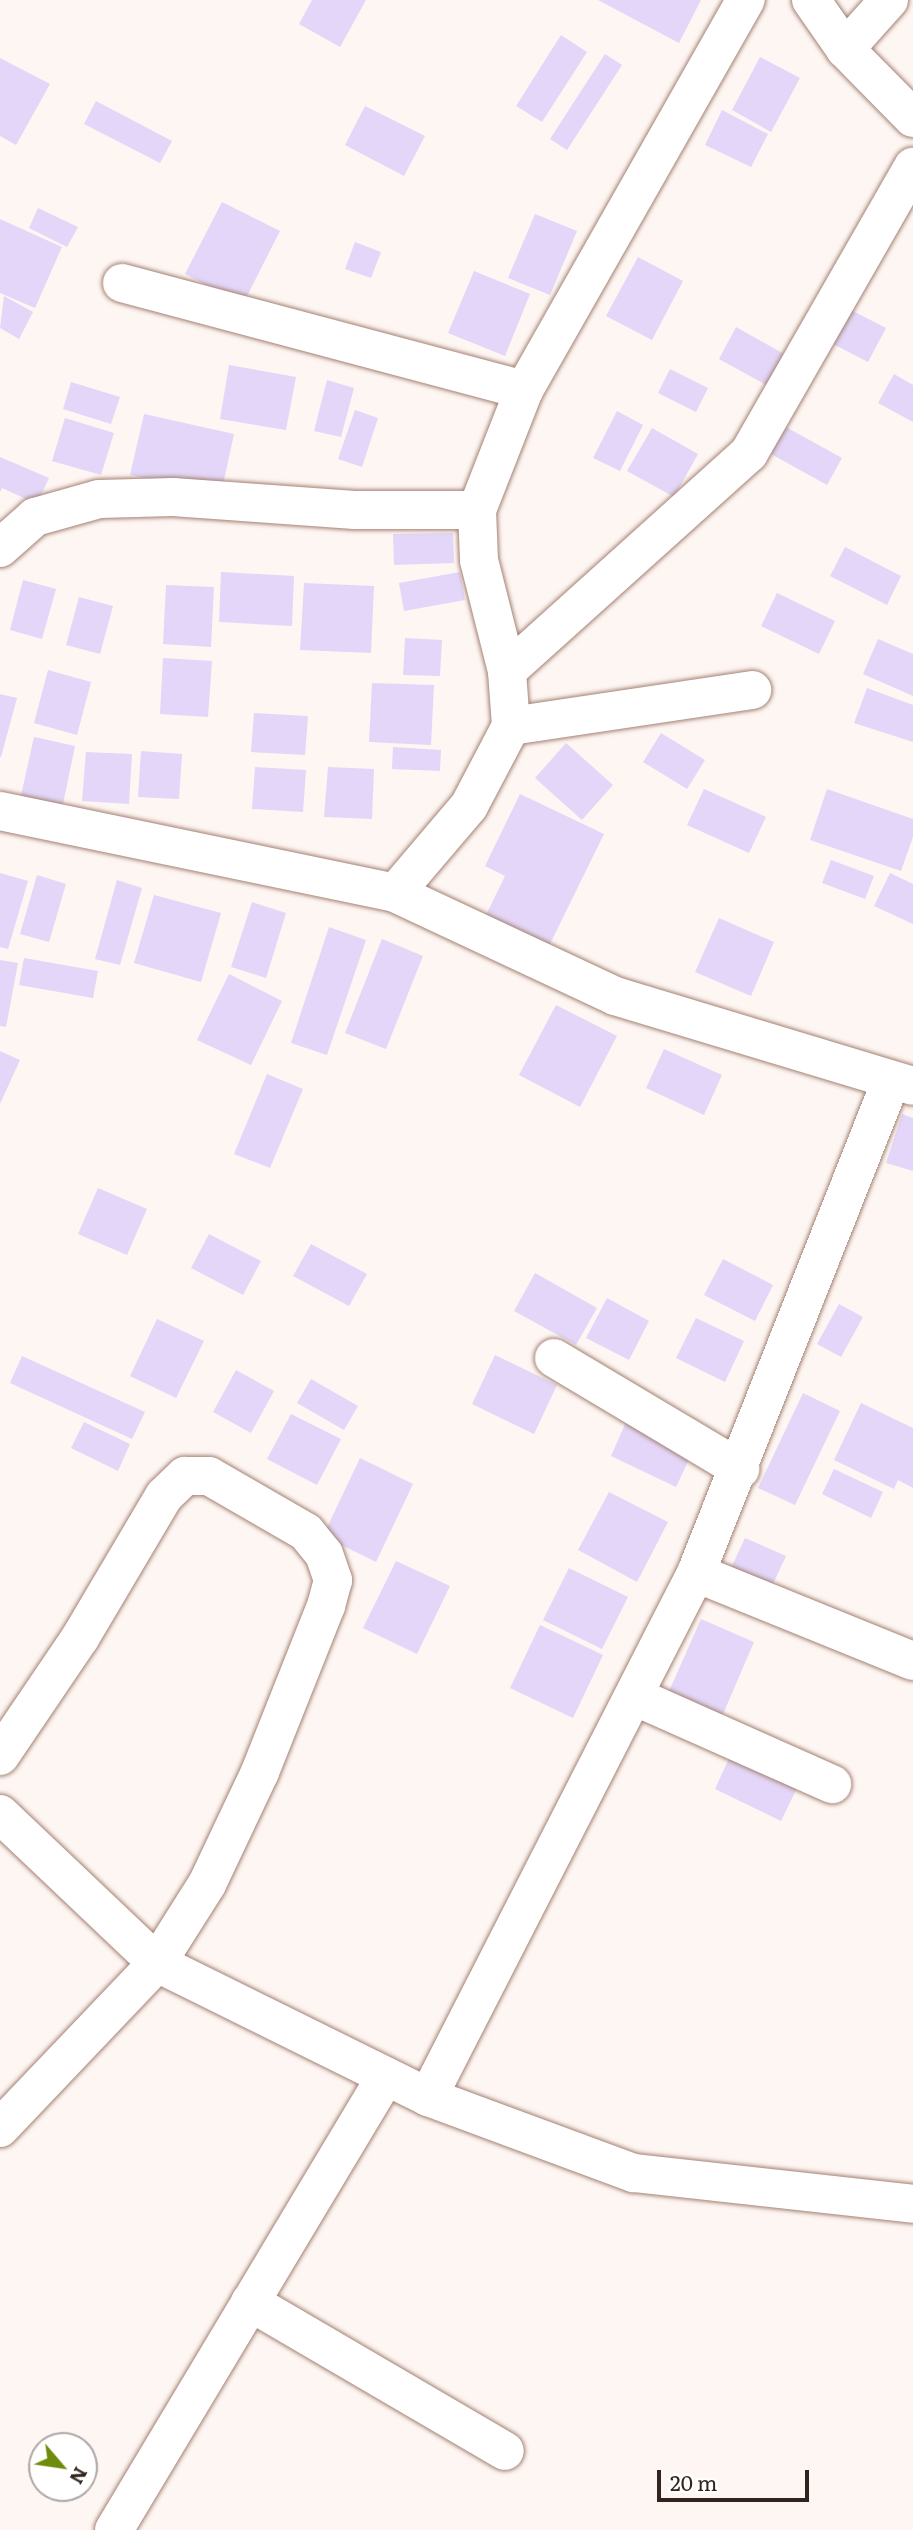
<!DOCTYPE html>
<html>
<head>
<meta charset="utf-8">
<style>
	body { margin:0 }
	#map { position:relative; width:913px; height:2530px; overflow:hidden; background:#fef6f3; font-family:Literata,serif }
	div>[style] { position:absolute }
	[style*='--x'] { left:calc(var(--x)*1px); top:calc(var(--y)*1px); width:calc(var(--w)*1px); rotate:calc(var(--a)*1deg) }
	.building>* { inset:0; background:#e3d6f8 }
	.roads { filter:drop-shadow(0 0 2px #a48173) drop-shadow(0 0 2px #a48173) }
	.minor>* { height:38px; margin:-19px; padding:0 19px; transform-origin:19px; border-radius:19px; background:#fff }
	span { translate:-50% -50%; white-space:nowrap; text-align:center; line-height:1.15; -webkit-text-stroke:5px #fff; paint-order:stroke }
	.north { position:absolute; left:28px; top:2432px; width:70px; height:70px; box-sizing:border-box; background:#fff; border:2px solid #ada7a5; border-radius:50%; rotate:119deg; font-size:19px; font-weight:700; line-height:28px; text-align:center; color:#31231d }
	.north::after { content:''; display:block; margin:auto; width:24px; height:32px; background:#6e8c0c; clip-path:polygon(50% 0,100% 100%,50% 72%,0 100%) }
	.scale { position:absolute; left:657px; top:2470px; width:152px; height:32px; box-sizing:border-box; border:4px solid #31231d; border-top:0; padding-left:9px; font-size:21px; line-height:24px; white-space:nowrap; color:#31231d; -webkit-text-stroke:5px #fff; paint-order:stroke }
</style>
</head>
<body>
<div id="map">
	<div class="building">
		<i style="clip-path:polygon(312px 0,366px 0,340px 47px,299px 24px)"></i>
		<i style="clip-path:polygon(598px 0,701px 0,679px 43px)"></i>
		<i style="clip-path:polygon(561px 35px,587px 52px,542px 122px,516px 106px)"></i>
		<i style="clip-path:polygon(605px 54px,622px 65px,567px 150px,550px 139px)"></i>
		<i style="clip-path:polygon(760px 57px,800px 78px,771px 132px,732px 110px)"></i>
		<i style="clip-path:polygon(0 58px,50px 84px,16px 145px,0 136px)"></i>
		<i style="clip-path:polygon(96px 101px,172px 141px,160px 163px,84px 124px)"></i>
		<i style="clip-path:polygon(365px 106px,425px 136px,404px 176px,345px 145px)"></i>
		<i style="clip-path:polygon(722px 110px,768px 134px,751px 167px,705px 145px)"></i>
		<i style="clip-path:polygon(222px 202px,280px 231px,243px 304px,185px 274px)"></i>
		<i style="clip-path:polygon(38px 208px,78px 227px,67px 247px,29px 228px)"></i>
		<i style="clip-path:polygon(535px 214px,577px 231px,550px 295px,508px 278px)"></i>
		<i style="clip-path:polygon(0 219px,62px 247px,35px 308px,0 293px)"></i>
		<i style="clip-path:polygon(355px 242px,381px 252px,371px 278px,345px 269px)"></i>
		<i style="clip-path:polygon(638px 257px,683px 281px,652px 340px,606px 316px)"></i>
		<i style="clip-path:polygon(474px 271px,530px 294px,505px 356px,448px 333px)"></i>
		<i style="clip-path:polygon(4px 296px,33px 312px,19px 339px,0 328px)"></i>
		<i style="clip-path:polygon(851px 310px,886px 328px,868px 362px,833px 344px)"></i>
		<i style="clip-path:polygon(736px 327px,795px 360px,777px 391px,719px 359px)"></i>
		<i style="clip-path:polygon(229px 365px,296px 377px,286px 430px,220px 419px)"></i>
		<i style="clip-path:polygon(670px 369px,708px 388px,696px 412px,658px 393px)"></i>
		<i style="clip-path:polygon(894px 374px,913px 385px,913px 422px,878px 403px)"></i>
		<i style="clip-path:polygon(327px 380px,354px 388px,341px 437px,314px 431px)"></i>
		<i style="clip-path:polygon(71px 382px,120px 397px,111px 424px,63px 409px)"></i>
		<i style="clip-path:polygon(355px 410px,378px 418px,362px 467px,338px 459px)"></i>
		<i style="clip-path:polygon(617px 411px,643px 425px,620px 471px,593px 458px)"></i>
		<i style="clip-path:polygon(144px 414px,234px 434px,221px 494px,130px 475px)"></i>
		<i style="clip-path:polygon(65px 418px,114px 433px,101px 475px,52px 461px)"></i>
		<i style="clip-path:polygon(786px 427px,842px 458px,827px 485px,771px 454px)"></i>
		<i style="clip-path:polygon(652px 428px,698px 454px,674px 497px,627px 471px)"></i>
		<i style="clip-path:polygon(0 457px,49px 478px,37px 504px,2px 488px,0 492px)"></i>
		<i style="clip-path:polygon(453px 533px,454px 563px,394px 565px,393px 534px)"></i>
		<i style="clip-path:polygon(845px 547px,901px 576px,887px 605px,830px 576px)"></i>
		<i style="clip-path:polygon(221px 572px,294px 576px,292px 626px,219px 622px)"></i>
		<i style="clip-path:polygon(460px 572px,465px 600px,404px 611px,399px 583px)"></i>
		<i style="clip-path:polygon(23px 580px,56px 589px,42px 639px,10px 630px)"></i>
		<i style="clip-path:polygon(304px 583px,374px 586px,371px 653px,300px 650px)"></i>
		<i style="clip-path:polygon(166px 585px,214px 587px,211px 647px,163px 644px)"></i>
		<i style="clip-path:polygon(777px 593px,835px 621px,819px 654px,761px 626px)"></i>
		<i style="clip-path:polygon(79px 597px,113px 606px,100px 654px,66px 645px)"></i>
		<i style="clip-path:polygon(405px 638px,442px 640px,440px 676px,403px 675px)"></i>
		<i style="clip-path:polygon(878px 639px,913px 654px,913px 696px,863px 674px)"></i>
		<i style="clip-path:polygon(163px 658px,212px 661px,208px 717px,160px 714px)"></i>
		<i style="clip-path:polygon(48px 670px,91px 682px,77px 735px,34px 723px)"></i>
		<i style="clip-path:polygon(372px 683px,434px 685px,431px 745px,369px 742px)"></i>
		<i style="clip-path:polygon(867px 688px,913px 705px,913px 742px,854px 723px)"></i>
		<i style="clip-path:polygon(0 694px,17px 698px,1px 757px,0 757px)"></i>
		<i style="clip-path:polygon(254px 713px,308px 716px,305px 755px,251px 752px)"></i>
		<i style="clip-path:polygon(661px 733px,705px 760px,687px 789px,643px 762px)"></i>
		<i style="clip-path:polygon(34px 737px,75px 746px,62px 809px,20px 800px)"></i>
		<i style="clip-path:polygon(566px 743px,613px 785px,582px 820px,535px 778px)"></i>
		<i style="clip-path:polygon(393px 747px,441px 750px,440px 771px,392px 769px)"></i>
		<i style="clip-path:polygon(141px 751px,182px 754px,179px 799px,138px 797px)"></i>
		<i style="clip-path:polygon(86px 752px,132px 754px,129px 804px,82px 801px)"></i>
		<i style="clip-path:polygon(255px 767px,306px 770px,303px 812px,252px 809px)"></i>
		<i style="clip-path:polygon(328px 767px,374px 769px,372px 819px,324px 817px)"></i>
		<i style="clip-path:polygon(704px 789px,766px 817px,749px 853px,687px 825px)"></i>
		<i style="clip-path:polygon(827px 789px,913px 819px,913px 837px,901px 871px,810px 840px)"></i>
		<i style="clip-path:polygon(520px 794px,604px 834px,548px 948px,485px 917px,505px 876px,485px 866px)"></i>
		<i style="clip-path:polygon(831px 860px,874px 876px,865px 899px,822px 883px)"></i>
		<i style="clip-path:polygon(0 873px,28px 881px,8px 949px,0 947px)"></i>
		<i style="clip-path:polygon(890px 873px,913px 884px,913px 924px,874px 906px)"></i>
		<i style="clip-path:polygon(37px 875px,66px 884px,49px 942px,20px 934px)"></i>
		<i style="clip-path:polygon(117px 880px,142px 888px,120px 965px,95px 959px)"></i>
		<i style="clip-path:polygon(154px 895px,221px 913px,201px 982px,134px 963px)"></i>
		<i style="clip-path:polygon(252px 902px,286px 913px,266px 978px,231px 967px)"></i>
		<i style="clip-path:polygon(719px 918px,774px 942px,751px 996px,695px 972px)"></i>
		<i style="clip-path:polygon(329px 927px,366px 940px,327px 1055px,291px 1043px)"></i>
		<i style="clip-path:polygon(382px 939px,423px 956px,386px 1049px,345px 1033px)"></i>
		<i style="clip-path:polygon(24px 958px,98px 971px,93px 998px,19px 985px)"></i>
		<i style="clip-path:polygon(0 960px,18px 963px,6px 1027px,0 1026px)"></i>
		<i style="clip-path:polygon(229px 974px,282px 1001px,251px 1065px,197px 1040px)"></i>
		<i style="clip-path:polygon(556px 1005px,617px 1036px,580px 1107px,519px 1075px)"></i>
		<i style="clip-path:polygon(664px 1049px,722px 1075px,704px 1115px,646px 1088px)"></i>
		<i style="clip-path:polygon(0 1051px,20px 1060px,0 1104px)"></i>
		<i style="clip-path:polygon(267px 1074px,303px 1089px,270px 1168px,234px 1154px)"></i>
		<i style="clip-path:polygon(902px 1114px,913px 1118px,913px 1171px,886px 1163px)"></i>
		<i style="clip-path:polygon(98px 1188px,147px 1209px,127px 1255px,78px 1234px)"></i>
		<i style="clip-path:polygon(209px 1234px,261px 1261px,243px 1295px,191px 1268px)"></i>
		<i style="clip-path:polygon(311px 1244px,367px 1274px,349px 1306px,293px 1276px)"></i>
		<i style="clip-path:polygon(723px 1259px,773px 1285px,755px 1321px,704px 1295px)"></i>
		<i style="clip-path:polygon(535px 1273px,597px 1308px,576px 1345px,514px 1311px)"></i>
		<i style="clip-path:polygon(607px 1298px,649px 1321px,629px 1360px,586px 1338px)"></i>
		<i style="clip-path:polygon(839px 1304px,863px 1317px,841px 1357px,817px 1344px)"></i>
		<i style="clip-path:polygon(696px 1318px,744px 1341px,725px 1382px,676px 1358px)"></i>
		<i style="clip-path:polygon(157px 1319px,204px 1341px,176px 1398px,130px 1376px)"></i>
		<i style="clip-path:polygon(495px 1355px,557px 1385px,534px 1434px,472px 1404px)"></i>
		<i style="clip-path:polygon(22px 1356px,145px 1412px,132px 1439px,10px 1383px)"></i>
		<i style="clip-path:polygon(236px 1370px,274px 1391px,251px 1433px,213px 1412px)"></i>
		<i style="clip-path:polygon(311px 1379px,358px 1406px,344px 1430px,297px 1403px)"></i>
		<i style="clip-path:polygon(803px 1393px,840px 1411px,795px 1505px,758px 1488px)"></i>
		<i style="clip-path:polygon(861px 1403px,913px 1428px,913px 1488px,898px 1480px,894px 1489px,834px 1460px)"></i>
		<i style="clip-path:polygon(291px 1414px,341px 1439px,317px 1485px,267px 1459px)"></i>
		<i style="clip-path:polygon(84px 1422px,130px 1444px,118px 1471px,71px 1448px)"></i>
		<i style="clip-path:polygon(626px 1422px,692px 1453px,676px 1487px,611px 1456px)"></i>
		<i style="clip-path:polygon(360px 1458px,413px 1484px,376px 1562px,323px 1536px)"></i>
		<i style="clip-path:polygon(834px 1469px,883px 1492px,871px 1518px,822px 1494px)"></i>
		<i style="clip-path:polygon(609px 1492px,668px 1522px,637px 1582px,578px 1550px)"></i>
		<i style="clip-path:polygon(745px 1538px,786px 1556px,772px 1586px,731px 1568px)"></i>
		<i style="clip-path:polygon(396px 1561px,450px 1586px,417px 1654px,363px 1628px)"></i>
		<i style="clip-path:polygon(569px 1568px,628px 1597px,602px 1649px,543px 1620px)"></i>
		<i style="clip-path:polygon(701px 1619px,754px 1642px,720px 1721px,666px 1698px)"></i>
		<i style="clip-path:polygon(540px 1625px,603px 1655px,573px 1718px,510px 1688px)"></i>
		<i style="clip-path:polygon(731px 1754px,798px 1786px,781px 1821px,715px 1789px)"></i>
	</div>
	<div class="roads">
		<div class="minor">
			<i style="--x:811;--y:0;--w:60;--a:55.2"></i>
			<i style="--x:845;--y:49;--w:97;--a:45.4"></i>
			<i style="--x:845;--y:49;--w:66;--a:-48.1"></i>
			<i style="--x:122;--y:283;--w:416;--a:14.9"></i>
			<i style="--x:0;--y:548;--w:47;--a:-41.5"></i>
			<i style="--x:35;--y:517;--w:66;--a:-15.7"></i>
			<i style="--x:99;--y:499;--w:74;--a:-1.5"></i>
			<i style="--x:173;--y:497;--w:182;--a:4.1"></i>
			<i style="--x:355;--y:510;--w:122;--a:0"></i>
			<i style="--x:507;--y:671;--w:326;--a:-42"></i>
			<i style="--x:749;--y:453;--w:330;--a:-60.2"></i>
			<i style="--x:511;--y:726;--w:244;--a:-8.5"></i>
			<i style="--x:0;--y:811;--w:403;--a:11.7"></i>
			<i style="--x:395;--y:893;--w:243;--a:25.1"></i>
			<i style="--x:615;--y:996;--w:311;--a:16.8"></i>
			<i style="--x:395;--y:893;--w:114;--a:-49.6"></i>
			<i style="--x:469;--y:806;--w:90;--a:-62.3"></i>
			<i style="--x:511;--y:726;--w:55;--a:-94.2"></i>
			<i style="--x:507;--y:671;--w:114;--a:-104.2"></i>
			<i style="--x:479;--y:560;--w:50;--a:-92.3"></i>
			<i style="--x:477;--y:510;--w:129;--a:-68.6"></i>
			<i style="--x:524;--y:390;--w:449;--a:-60.4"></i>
			<i style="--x:554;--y:1358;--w:217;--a:30.8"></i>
			<i style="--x:696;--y:1573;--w:234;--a:22.1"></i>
			<i style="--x:634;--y:1696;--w:217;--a:24"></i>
			<i style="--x:0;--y:1756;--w:143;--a:-55.9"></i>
			<i style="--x:80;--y:1638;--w:165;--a:-59.4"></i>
			<i style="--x:164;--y:1496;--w:29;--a:-44"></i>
			<i style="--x:185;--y:1476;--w:24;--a:0"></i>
			<i style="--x:209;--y:1476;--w:112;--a:30"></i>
			<i style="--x:306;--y:1532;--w:28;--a:51"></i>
			<i style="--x:324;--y:1554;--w:28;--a:71"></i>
			<i style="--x:333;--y:1580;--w:27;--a:105"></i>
			<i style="--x:326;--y:1606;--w:179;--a:111.7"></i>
			<i style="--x:260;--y:1772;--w:124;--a:115.3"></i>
			<i style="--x:207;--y:1884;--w:93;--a:122.3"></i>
			<i style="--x:157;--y:1963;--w:228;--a:133.6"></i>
			<i style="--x:0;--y:1814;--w:216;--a:43.5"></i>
			<i style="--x:157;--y:1963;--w:302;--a:26.3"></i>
			<i style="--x:428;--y:2097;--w:220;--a:20.3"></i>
			<i style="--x:634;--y:2173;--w:281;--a:6.3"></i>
			<i style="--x:428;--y:2097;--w:589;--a:-62.91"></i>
			<i style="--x:696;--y:1573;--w:529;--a:-68.38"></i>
			<i style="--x:250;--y:2302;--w:295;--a:30.3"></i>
			<i style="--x:114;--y:2530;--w:529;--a:-59.07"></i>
		</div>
	</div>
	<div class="north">N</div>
	<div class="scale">20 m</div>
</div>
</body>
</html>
